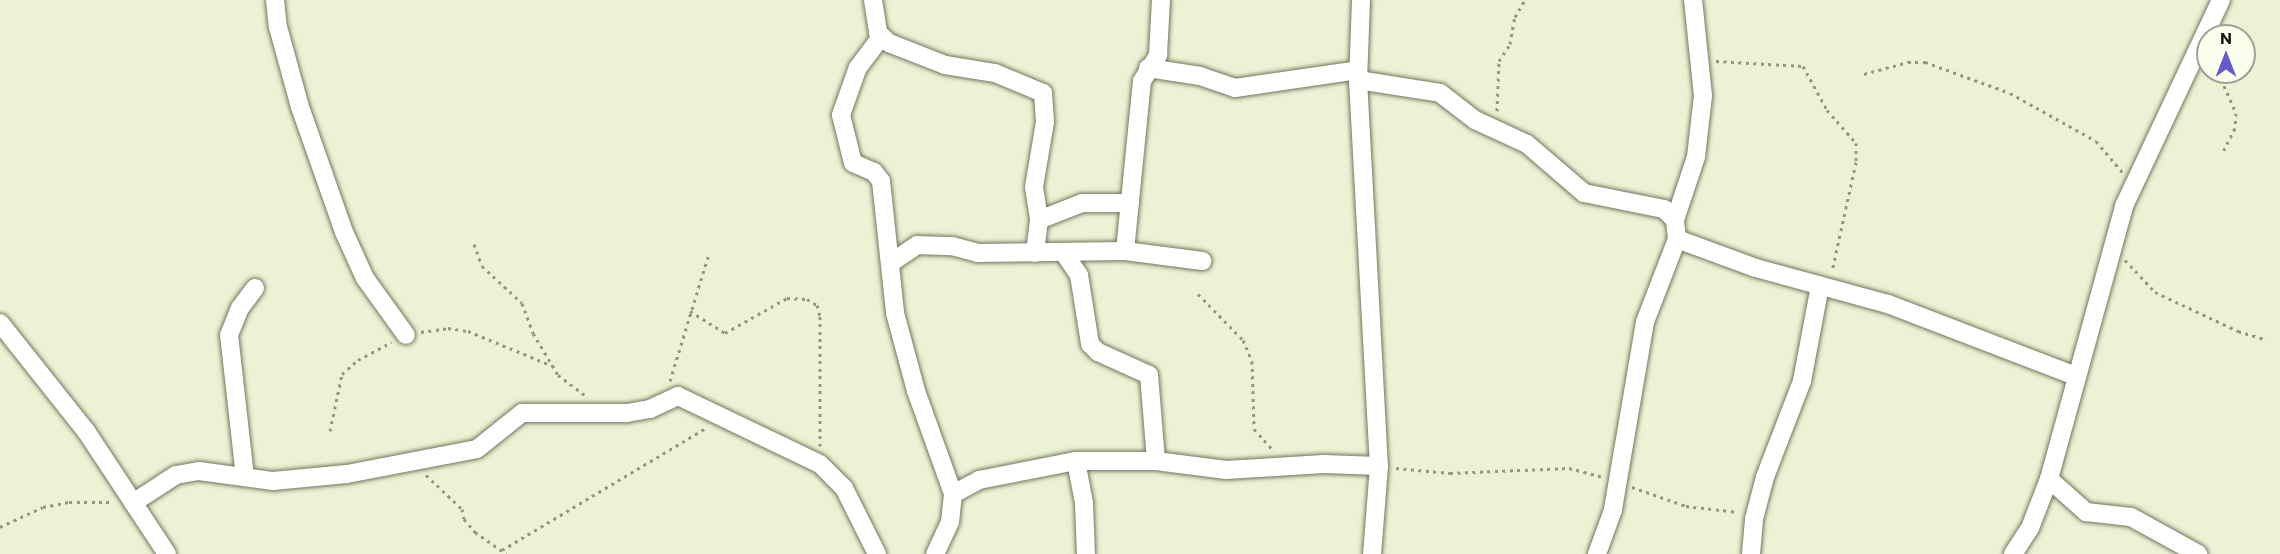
<!DOCTYPE html>
<html>
<head>
<meta charset="utf-8">
<style>
	body { margin:0 }
	#map { position:relative; width:2280px; height:554px; overflow:hidden; background:#ebf3d4; font-family:Commissioner,sans-serif }
	div>[style] { position:absolute }
	[style*='--x'] { left:calc(var(--x)*1px); top:calc(var(--y)*1px); width:calc(var(--w)*1px); rotate:calc(var(--a)*1deg) }
	.path>* { height:3px; margin-top:-1.5px; transform-origin:0; background:repeating-linear-gradient(90deg,#929781 0 3px,transparent 0 7.5px) }
	.roads { filter:drop-shadow(0 0 2px #71775c) drop-shadow(0 0 2px #71775c) }
	.minor>* { height:18px; margin:-9px; padding:0 9px; transform-origin:9px; border-radius:9px; background:#fff }
	span { translate:-50% -50%; white-space:nowrap; text-align:center; line-height:1.15; -webkit-text-stroke:6px #faffec; paint-order:stroke }
	.north { position:absolute; left:2196px; top:24px; width:60px; height:60px; box-sizing:border-box; background:#faffec; border:2px solid #9ea293; border-radius:50%; rotate:0deg; font-size:16px; font-weight:700; line-height:24px; text-align:center; color:#15170d }
	.north::after { content:''; display:block; margin:auto; width:21px; height:27px; background:#6658d1; clip-path:polygon(50% 0,100% 100%,50% 72%,0 100%) }
</style>
</head>
<body>
<div id="map">
	<div class="path">
		<i style="--x:1716;--y:61;--w:87;--a:3.3"></i>
		<i style="--x:1803;--y:66;--w:50;--a:61.4"></i>
		<i style="--x:1827;--y:110;--w:44;--a:48.7"></i>
		<i style="--x:1856;--y:143;--w:19;--a:90"></i>
		<i style="--x:1856;--y:162;--w:112;--a:102.4"></i>
		<i style="--x:2218;--y:72;--w:45;--a:66.3"></i>
		<i style="--x:2236;--y:113;--w:15;--a:94"></i>
		<i style="--x:2235;--y:128;--w:25;--a:117"></i>
		<i style="--x:1864;--y:74;--w:46;--a:-15.3"></i>
		<i style="--x:1908;--y:62;--w:17;--a:0"></i>
		<i style="--x:1925;--y:62;--w:90;--a:20"></i>
		<i style="--x:2010;--y:93;--w:98;--a:29.2"></i>
		<i style="--x:2096;--y:141;--w:42;--a:49.8"></i>
		<i style="--x:1497;--y:111;--w:50;--a:-87.7"></i>
		<i style="--x:1499;--y:61;--w:20;--a:-57"></i>
		<i style="--x:1510;--y:44;--w:27;--a:-80"></i>
		<i style="--x:1515;--y:17;--w:20;--a:-60"></i>
		<i style="--x:474;--y:244;--w:23;--a:70"></i>
		<i style="--x:482;--y:266;--w:54;--a:42.8"></i>
		<i style="--x:522;--y:303;--w:32;--a:70"></i>
		<i style="--x:533;--y:333;--w:49;--a:59.2"></i>
		<i style="--x:558;--y:375;--w:36;--a:37"></i>
		<i style="--x:2125;--y:260;--w:44;--a:46.8"></i>
		<i style="--x:2155;--y:292;--w:92;--a:25.2"></i>
		<i style="--x:2238;--y:331;--w:30;--a:17"></i>
		<i style="--x:1198;--y:294;--w:64;--a:45.6"></i>
		<i style="--x:1243;--y:340;--w:23;--a:67"></i>
		<i style="--x:1252;--y:361;--w:68;--a:88.3"></i>
		<i style="--x:1254;--y:429;--w:30;--a:48"></i>
		<i style="--x:690;--y:311;--w:41;--a:32.2"></i>
		<i style="--x:725;--y:333;--w:71;--a:-29.4"></i>
		<i style="--x:787;--y:298;--w:20;--a:3"></i>
		<i style="--x:807;--y:299;--w:12;--a:31"></i>
		<i style="--x:817;--y:305;--w:11;--a:75"></i>
		<i style="--x:820;--y:316;--w:130;--a:90"></i>
		<i style="--x:421;--y:332;--w:27;--a:-8"></i>
		<i style="--x:448;--y:328;--w:20;--a:9"></i>
		<i style="--x:468;--y:331;--w:92;--a:22.4"></i>
		<i style="--x:670;--y:381;--w:130;--a:-73"></i>
		<i style="--x:330;--y:431;--w:58;--a:-78.1"></i>
		<i style="--x:342;--y:374;--w:21;--a:-41"></i>
		<i style="--x:358;--y:360;--w:38;--a:-28"></i>
		<i style="--x:1396;--y:468;--w:54;--a:5.3"></i>
		<i style="--x:1450;--y:473;--w:119;--a:-2.4"></i>
		<i style="--x:1569;--y:468;--w:35;--a:15"></i>
		<i style="--x:426;--y:475;--w:50;--a:43.4"></i>
		<i style="--x:462;--y:509;--w:10;--a:79"></i>
		<i style="--x:464;--y:519;--w:17;--a:50"></i>
		<i style="--x:475;--y:532;--w:38;--a:35"></i>
		<i style="--x:1632;--y:487;--w:57;--a:19.4"></i>
		<i style="--x:1686;--y:506;--w:52;--a:6.6"></i>
		<i style="--x:0;--y:527;--w:47;--a:-24.9"></i>
		<i style="--x:43;--y:507;--w:26;--a:-11"></i>
		<i style="--x:69;--y:502;--w:44;--a:0"></i>
		<i style="--x:502;--y:550;--w:238;--a:-30.9"></i>
	</div>
	<div class="roads">
		<div class="minor">
			<i style="--x:275;--y:0;--w:27;--a:84"></i>
			<i style="--x:278;--y:27;--w:83;--a:74.6"></i>
			<i style="--x:300;--y:107;--w:133;--a:70.6"></i>
			<i style="--x:344;--y:232;--w:51;--a:65.5"></i>
			<i style="--x:365;--y:278;--w:70;--a:54.3"></i>
			<i style="--x:873;--y:0;--w:33;--a:81"></i>
			<i style="--x:878;--y:33;--w:15;--a:42"></i>
			<i style="--x:889;--y:43;--w:60;--a:21.4"></i>
			<i style="--x:945;--y:65;--w:51;--a:9.1"></i>
			<i style="--x:995;--y:73;--w:52;--a:22.6"></i>
			<i style="--x:1043;--y:93;--w:29;--a:86"></i>
			<i style="--x:1045;--y:122;--w:66;--a:99.6"></i>
			<i style="--x:1034;--y:187;--w:33;--a:81"></i>
			<i style="--x:1039;--y:220;--w:33;--a:97"></i>
			<i style="--x:1361;--y:0;--w:80;--a:92.1"></i>
			<i style="--x:1358;--y:80;--w:387;--a:86.9"></i>
			<i style="--x:1379;--y:466;--w:88;--a:94.5"></i>
			<i style="--x:881;--y:37;--w:38;--a:127"></i>
			<i style="--x:858;--y:67;--w:51;--a:109.5"></i>
			<i style="--x:841;--y:115;--w:49;--a:76"></i>
			<i style="--x:853;--y:163;--w:23;--a:23"></i>
			<i style="--x:874;--y:172;--w:11;--a:52"></i>
			<i style="--x:881;--y:181;--w:133;--a:83.9"></i>
			<i style="--x:895;--y:313;--w:81;--a:74.9"></i>
			<i style="--x:916;--y:391;--w:109;--a:70.2"></i>
			<i style="--x:953;--y:494;--w:28;--a:96"></i>
			<i style="--x:950;--y:522;--w:35;--a:115"></i>
			<i style="--x:1148;--y:68;--w:53;--a:8.7"></i>
			<i style="--x:1200;--y:76;--w:37;--a:19"></i>
			<i style="--x:1235;--y:88;--w:124;--a:-8.3"></i>
			<i style="--x:1358;--y:80;--w:83;--a:9"></i>
			<i style="--x:1440;--y:93;--w:44;--a:37.6"></i>
			<i style="--x:1475;--y:120;--w:57;--a:24.8"></i>
			<i style="--x:1527;--y:144;--w:75;--a:40.7"></i>
			<i style="--x:1584;--y:193;--w:82;--a:11.3"></i>
			<i style="--x:1664;--y:209;--w:16;--a:45"></i>
			<i style="--x:1675;--y:220;--w:19;--a:84"></i>
			<i style="--x:1677;--y:239;--w:89;--a:111.1"></i>
			<i style="--x:1645;--y:322;--w:191;--a:99.7"></i>
			<i style="--x:1613;--y:510;--w:47;--a:110"></i>
			<i style="--x:1039;--y:220;--w:46;--a:-21.6"></i>
			<i style="--x:1082;--y:203;--w:48;--a:0"></i>
			<i style="--x:1675;--y:220;--w:66;--a:-71.6"></i>
			<i style="--x:1696;--y:157;--w:61;--a:-83.5"></i>
			<i style="--x:1703;--y:96;--w:97;--a:-95.9"></i>
			<i style="--x:1677;--y:239;--w:84;--a:20.2"></i>
			<i style="--x:1756;--y:268;--w:137;--a:15.3"></i>
			<i style="--x:1888;--y:304;--w:201;--a:21"></i>
			<i style="--x:1125;--y:251;--w:171;--a:-84.3"></i>
			<i style="--x:1142;--y:81;--w:31;--a:-58"></i>
			<i style="--x:1158;--y:55;--w:55;--a:-86.9"></i>
			<i style="--x:1064;--y:253;--w:27;--a:56"></i>
			<i style="--x:1079;--y:275;--w:70;--a:80.9"></i>
			<i style="--x:1090;--y:344;--w:11;--a:45"></i>
			<i style="--x:1098;--y:352;--w:56;--a:24.3"></i>
			<i style="--x:1149;--y:375;--w:86;--a:85.3"></i>
			<i style="--x:892;--y:262;--w:30;--a:-34"></i>
			<i style="--x:917;--y:245;--w:35;--a:2"></i>
			<i style="--x:952;--y:246;--w:27;--a:15"></i>
			<i style="--x:978;--y:253;--w:147;--a:-0.8"></i>
			<i style="--x:1125;--y:251;--w:78;--a:7.4"></i>
			<i style="--x:0;--y:323;--w:138;--a:51.5"></i>
			<i style="--x:86;--y:431;--w:147;--a:56.6"></i>
			<i style="--x:1076;--y:461;--w:43;--a:79.2"></i>
			<i style="--x:1084;--y:503;--w:51;--a:87.8"></i>
			<i style="--x:245;--y:477;--w:143;--a:-96.4"></i>
			<i style="--x:229;--y:335;--w:29;--a:-68"></i>
			<i style="--x:240;--y:308;--w:25;--a:-53"></i>
			<i style="--x:2049;--y:479;--w:50;--a:41.7"></i>
			<i style="--x:2086;--y:512;--w:45;--a:6.3"></i>
			<i style="--x:2131;--y:517;--w:77;--a:28.9"></i>
			<i style="--x:953;--y:494;--w:30;--a:-28"></i>
			<i style="--x:979;--y:480;--w:99;--a:-11.1"></i>
			<i style="--x:1076;--y:461;--w:80;--a:0"></i>
			<i style="--x:1156;--y:461;--w:71;--a:7.3"></i>
			<i style="--x:1226;--y:470;--w:98;--a:-3.5"></i>
			<i style="--x:1324;--y:464;--w:55;--a:2.1"></i>
			<i style="--x:133;--y:503;--w:51;--a:-33.1"></i>
			<i style="--x:176;--y:475;--w:23;--a:-10"></i>
			<i style="--x:199;--y:471;--w:75;--a:7.7"></i>
			<i style="--x:273;--y:481;--w:74;--a:-5.4"></i>
			<i style="--x:347;--y:474;--w:132;--a:-10.9"></i>
			<i style="--x:477;--y:449;--w:58;--a:-38.7"></i>
			<i style="--x:522;--y:413;--w:105;--a:0"></i>
			<i style="--x:627;--y:413;--w:23;--a:-10"></i>
			<i style="--x:650;--y:409;--w:31;--a:-25"></i>
			<i style="--x:678;--y:396;--w:157;--a:25.6"></i>
			<i style="--x:820;--y:464;--w:34;--a:45"></i>
			<i style="--x:844;--y:488;--w:74;--a:63.4"></i>
			<i style="--x:1751;--y:554;--w:35;--a:-85"></i>
			<i style="--x:1754;--y:519;--w:43;--a:-75.3"></i>
			<i style="--x:1765;--y:477;--w:103;--a:-68.9"></i>
			<i style="--x:1802;--y:381;--w:97;--a:-79.3"></i>
			<i style="--x:2013;--y:554;--w:31;--a:-57"></i>
			<i style="--x:2030;--y:528;--w:53;--a:-68.8"></i>
			<i style="--x:2049;--y:479;--w:283;--a:-74.6"></i>
			<i style="--x:2124;--y:206;--w:228;--a:-64.8"></i>
		</div>
	</div>
	<div class="north">N</div>
</div>
</body>
</html>
